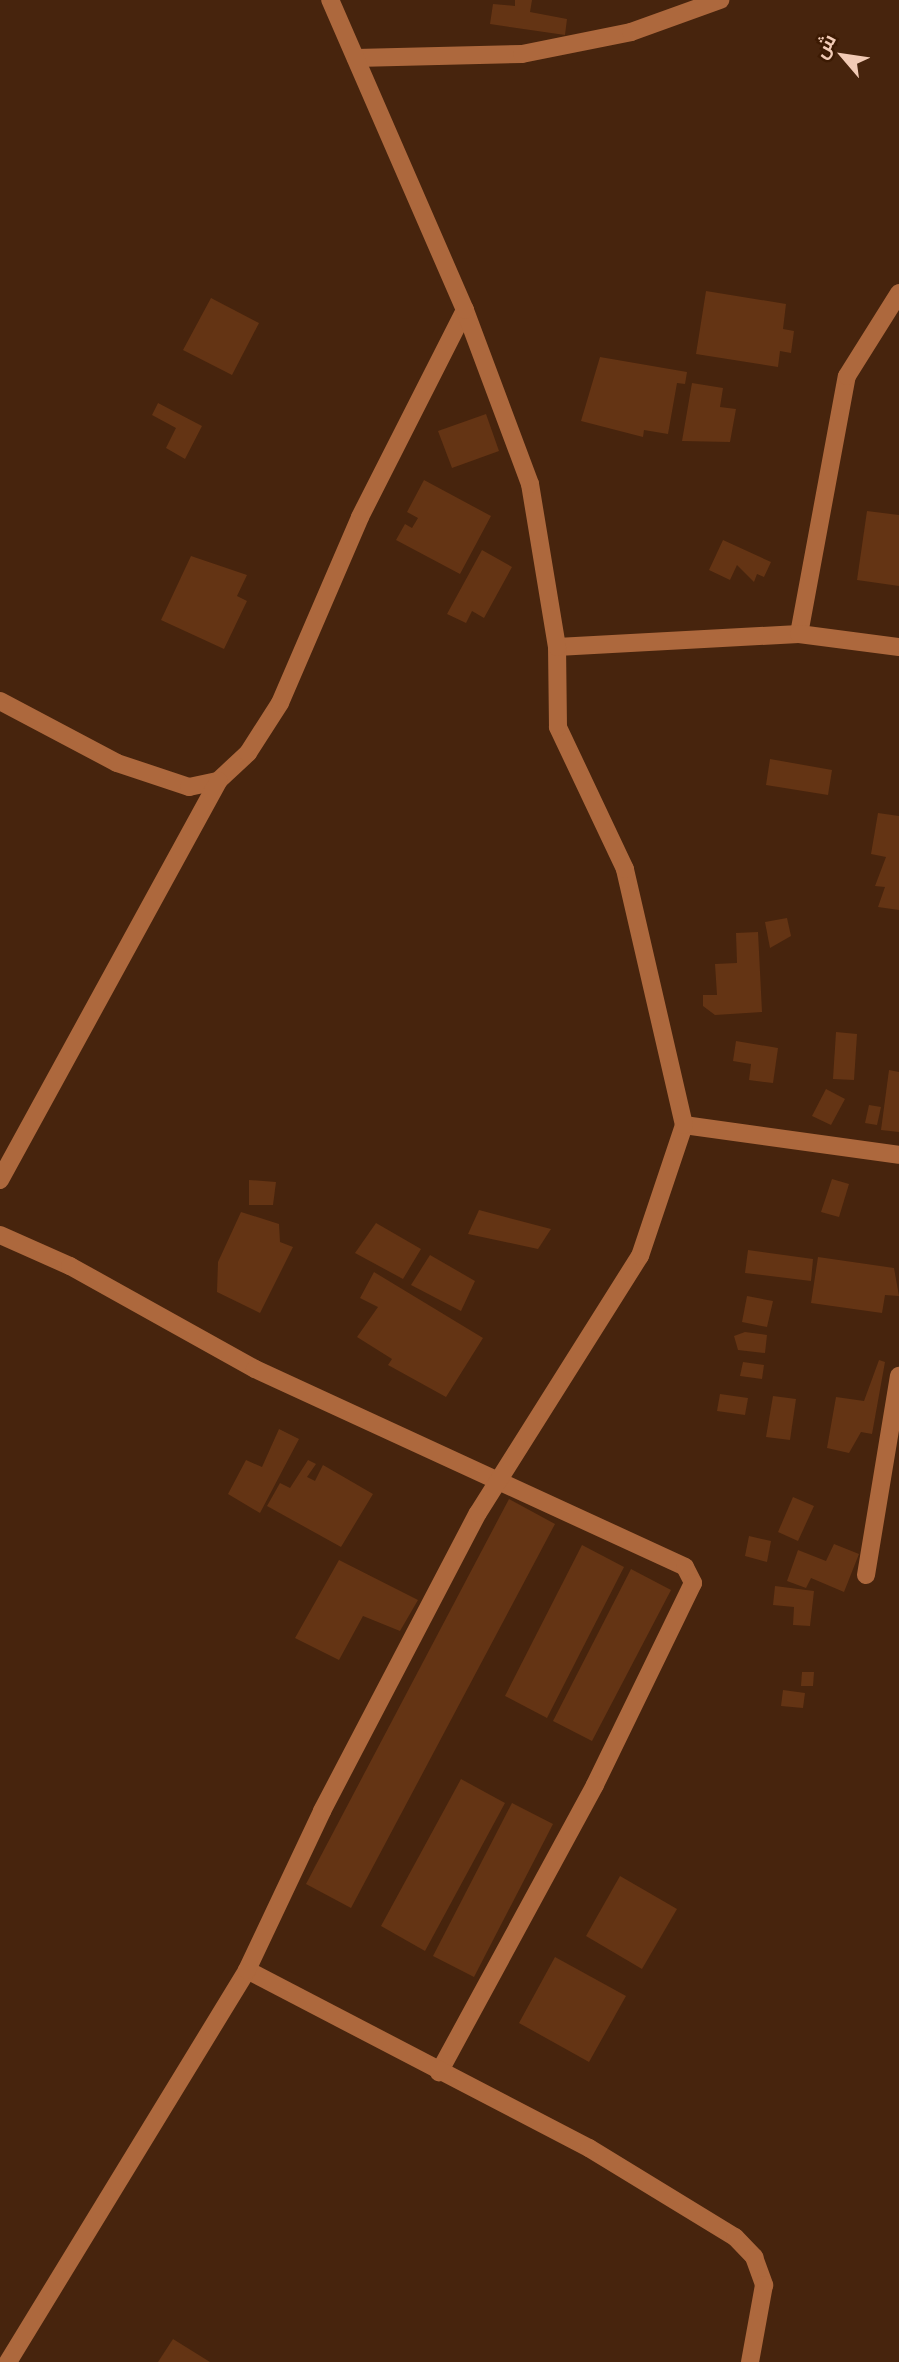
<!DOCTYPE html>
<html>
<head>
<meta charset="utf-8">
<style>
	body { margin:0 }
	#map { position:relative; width:899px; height:2362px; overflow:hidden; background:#47240d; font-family:"Open Sans",Cairo,sans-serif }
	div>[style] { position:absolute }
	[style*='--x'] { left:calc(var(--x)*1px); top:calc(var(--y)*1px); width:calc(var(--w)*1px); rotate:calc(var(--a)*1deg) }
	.building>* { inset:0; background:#643414 }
	.street>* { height:18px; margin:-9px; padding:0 9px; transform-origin:9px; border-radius:9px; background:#ad683d }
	span { translate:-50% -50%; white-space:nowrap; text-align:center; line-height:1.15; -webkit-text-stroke:5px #3c1a03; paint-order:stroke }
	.north { position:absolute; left:808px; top:21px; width:70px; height:70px; -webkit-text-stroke:5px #3c1a03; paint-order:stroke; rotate:299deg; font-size:19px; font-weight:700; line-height:28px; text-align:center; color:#f2cbb6 }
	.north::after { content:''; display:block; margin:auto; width:24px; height:32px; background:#f2cbb6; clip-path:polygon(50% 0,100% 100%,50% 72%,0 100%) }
</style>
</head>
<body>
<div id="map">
	<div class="building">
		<i style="clip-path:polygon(515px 0,532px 0,530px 12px,567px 19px,565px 35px,490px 24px,493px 4px,515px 6px)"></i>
		<i style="clip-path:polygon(706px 291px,786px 304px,783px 329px,794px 331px,791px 353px,780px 351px,778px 367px,696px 354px)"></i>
		<i style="clip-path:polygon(211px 298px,259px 323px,232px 375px,183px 350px)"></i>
		<i style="clip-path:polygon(600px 357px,687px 372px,685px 384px,677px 383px,668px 434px,644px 430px,643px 437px,581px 421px)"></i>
		<i style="clip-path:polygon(692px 383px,723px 388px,720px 407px,736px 409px,730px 442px,682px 441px)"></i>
		<i style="clip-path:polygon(158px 403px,202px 426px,185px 459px,166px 448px,176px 428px,152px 415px)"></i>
		<i style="clip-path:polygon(486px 414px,499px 451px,452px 468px,438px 431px)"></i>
		<i style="clip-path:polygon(424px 480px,491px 516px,460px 574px,396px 540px,405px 524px,412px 528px,418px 518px,407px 512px)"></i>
		<i style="clip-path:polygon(867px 511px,899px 515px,899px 586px,857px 580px)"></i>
		<i style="clip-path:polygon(723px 540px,771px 562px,764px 577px,757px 574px,754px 582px,737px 565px,730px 580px,709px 570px)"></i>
		<i style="clip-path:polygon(482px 550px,512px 567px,484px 618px,472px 611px,466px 623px,447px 614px)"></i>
		<i style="clip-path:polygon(191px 556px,247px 575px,237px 596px,247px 601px,224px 649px,161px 620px)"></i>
		<i style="clip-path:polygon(770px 759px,832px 770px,828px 795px,766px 785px)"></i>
		<i style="clip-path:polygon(878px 813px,899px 816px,899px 910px,878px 907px,885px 887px,875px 886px,886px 857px,871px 854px)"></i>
		<i style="clip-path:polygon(787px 918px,791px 936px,770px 948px,765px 922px)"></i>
		<i style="clip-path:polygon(758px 932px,762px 1012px,715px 1015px,703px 1006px,703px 995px,717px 995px,715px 964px,737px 963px,736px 933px)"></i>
		<i style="clip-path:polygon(836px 1032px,857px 1034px,854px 1080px,833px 1079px)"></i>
		<i style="clip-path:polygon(736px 1041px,778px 1048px,773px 1083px,749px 1080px,751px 1064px,733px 1061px)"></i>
		<i style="clip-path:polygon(889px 1070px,899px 1072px,899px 1132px,881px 1130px)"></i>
		<i style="clip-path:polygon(826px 1089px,845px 1099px,831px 1125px,812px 1116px)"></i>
		<i style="clip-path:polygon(869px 1105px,881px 1107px,877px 1125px,865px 1123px)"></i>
		<i style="clip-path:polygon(832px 1179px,849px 1184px,839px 1217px,821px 1212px)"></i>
		<i style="clip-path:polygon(249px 1180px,276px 1182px,273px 1205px,249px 1205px)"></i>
		<i style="clip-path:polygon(479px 1210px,551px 1229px,538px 1249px,468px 1234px)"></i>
		<i style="clip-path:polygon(241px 1212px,279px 1224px,280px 1242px,293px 1247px,260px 1313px,217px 1292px,218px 1262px)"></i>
		<i style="clip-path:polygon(376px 1223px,421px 1249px,403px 1279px,355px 1253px)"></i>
		<i style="clip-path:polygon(748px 1250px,813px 1259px,811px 1281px,745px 1273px)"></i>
		<i style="clip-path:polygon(430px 1255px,475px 1281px,461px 1311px,411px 1285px)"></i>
		<i style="clip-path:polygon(818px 1257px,894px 1268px,899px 1296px,885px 1295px,882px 1313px,811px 1303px)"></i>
		<i style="clip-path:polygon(374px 1272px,483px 1338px,446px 1397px,388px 1365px,392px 1359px,357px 1337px,378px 1307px,360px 1298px)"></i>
		<i style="clip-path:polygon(747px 1296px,773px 1301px,767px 1327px,742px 1322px)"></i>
		<i style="clip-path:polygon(745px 1332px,767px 1335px,765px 1353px,738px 1350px,734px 1336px)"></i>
		<i style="clip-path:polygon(879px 1360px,885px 1362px,872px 1434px,861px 1432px,849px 1453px,827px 1448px,836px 1397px,864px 1401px)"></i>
		<i style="clip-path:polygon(743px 1362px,764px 1365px,762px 1379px,740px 1376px)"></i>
		<i style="clip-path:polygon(720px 1394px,748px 1398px,745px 1415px,717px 1411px)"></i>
		<i style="clip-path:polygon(773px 1396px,796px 1399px,790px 1440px,766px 1437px)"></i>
		<i style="clip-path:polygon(279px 1429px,299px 1439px,260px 1513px,228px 1494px,246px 1460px,262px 1467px)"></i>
		<i style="clip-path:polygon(308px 1460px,316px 1464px,307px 1477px,315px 1481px,323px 1465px,373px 1494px,341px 1547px,267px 1506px,280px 1483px,290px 1488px)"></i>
		<i style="clip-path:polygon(793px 1497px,814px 1506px,798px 1541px,778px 1532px)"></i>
		<i style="clip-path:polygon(509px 1499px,555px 1524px,351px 1908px,306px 1884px)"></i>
		<i style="clip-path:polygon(749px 1536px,771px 1541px,767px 1562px,745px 1556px)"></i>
		<i style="clip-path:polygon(834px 1544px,859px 1554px,844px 1592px,811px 1578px,806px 1588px,787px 1581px,798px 1550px,826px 1561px)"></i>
		<i style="clip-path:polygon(582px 1545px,624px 1567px,547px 1718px,505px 1696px)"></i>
		<i style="clip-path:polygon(339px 1560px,418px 1600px,400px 1631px,363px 1616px,339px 1660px,295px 1638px)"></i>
		<i style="clip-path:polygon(631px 1569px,671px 1590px,592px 1741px,553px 1721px)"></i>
		<i style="clip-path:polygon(775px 1586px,814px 1591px,810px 1626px,793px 1625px,794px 1607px,773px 1605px)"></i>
		<i style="clip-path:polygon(802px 1672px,814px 1672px,813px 1686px,801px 1686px)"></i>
		<i style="clip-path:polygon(783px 1690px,805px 1693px,803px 1708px,781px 1706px)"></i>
		<i style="clip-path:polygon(461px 1779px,505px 1803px,425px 1951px,381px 1926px)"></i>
		<i style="clip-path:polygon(512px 1803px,553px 1824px,474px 1977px,433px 1956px)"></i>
		<i style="clip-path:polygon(620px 1876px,677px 1909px,642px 1969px,586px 1936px)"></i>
		<i style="clip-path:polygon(555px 1957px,626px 1996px,589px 2062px,519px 2023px)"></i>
		<i style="clip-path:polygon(173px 2339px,210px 2362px,158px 2362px)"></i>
	</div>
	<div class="street">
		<i style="--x:356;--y:58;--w:166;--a:-1.4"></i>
		<i style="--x:522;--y:54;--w:111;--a:-11.4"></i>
		<i style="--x:631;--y:32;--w:95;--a:-19.8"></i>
		<i style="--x:799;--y:634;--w:262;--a:-79.5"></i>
		<i style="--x:847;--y:376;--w:98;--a:-57.9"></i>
		<i style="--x:557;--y:647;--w:242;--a:-3.1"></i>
		<i style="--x:799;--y:634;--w:101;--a:7.4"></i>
		<i style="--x:0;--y:701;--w:132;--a:27.9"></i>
		<i style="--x:117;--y:763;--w:76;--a:18.4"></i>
		<i style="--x:189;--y:787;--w:30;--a:-12"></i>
		<i style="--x:218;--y:781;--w:41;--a:-43"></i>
		<i style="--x:248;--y:753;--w:59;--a:-57.4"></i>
		<i style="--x:280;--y:703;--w:202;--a:-66.7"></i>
		<i style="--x:360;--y:517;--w:232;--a:-63.1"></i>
		<i style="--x:684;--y:1125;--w:217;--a:7.9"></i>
		<i style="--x:0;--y:1180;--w:455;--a:-61.3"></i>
		<i style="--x:0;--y:1235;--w:77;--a:23.9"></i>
		<i style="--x:70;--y:1266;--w:212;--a:29.1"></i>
		<i style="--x:255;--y:1369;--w:473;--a:24.7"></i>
		<i style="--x:685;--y:1567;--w:18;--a:63"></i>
		<i style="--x:693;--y:1583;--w:225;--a:115.9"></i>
		<i style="--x:595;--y:1785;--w:327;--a:118.5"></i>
		<i style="--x:866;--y:1575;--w:202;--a:-80.6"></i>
		<i style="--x:247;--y:1970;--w:386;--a:27.5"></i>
		<i style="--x:589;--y:2148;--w:171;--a:31.4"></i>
		<i style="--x:735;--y:2237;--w:28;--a:46"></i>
		<i style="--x:754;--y:2257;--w:30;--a:70"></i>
		<i style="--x:764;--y:2285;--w:78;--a:100.3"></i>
		<i style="--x:8;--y:2362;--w:459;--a:-58.6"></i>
		<i style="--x:247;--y:1970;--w:176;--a:-64.7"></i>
		<i style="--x:322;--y:1811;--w:336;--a:-62.4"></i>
		<i style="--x:478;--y:1513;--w:304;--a:-57.8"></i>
		<i style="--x:640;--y:1256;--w:138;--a:-71.4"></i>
		<i style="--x:684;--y:1125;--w:263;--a:-103"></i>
		<i style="--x:625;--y:869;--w:157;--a:-115.3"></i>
		<i style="--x:558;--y:727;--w:80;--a:-90.7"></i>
		<i style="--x:557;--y:647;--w:165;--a:-99.4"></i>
		<i style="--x:530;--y:484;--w:186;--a:-110.5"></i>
		<i style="--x:465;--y:310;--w:338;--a:-113.5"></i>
	</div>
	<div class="north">ش</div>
</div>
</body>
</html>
